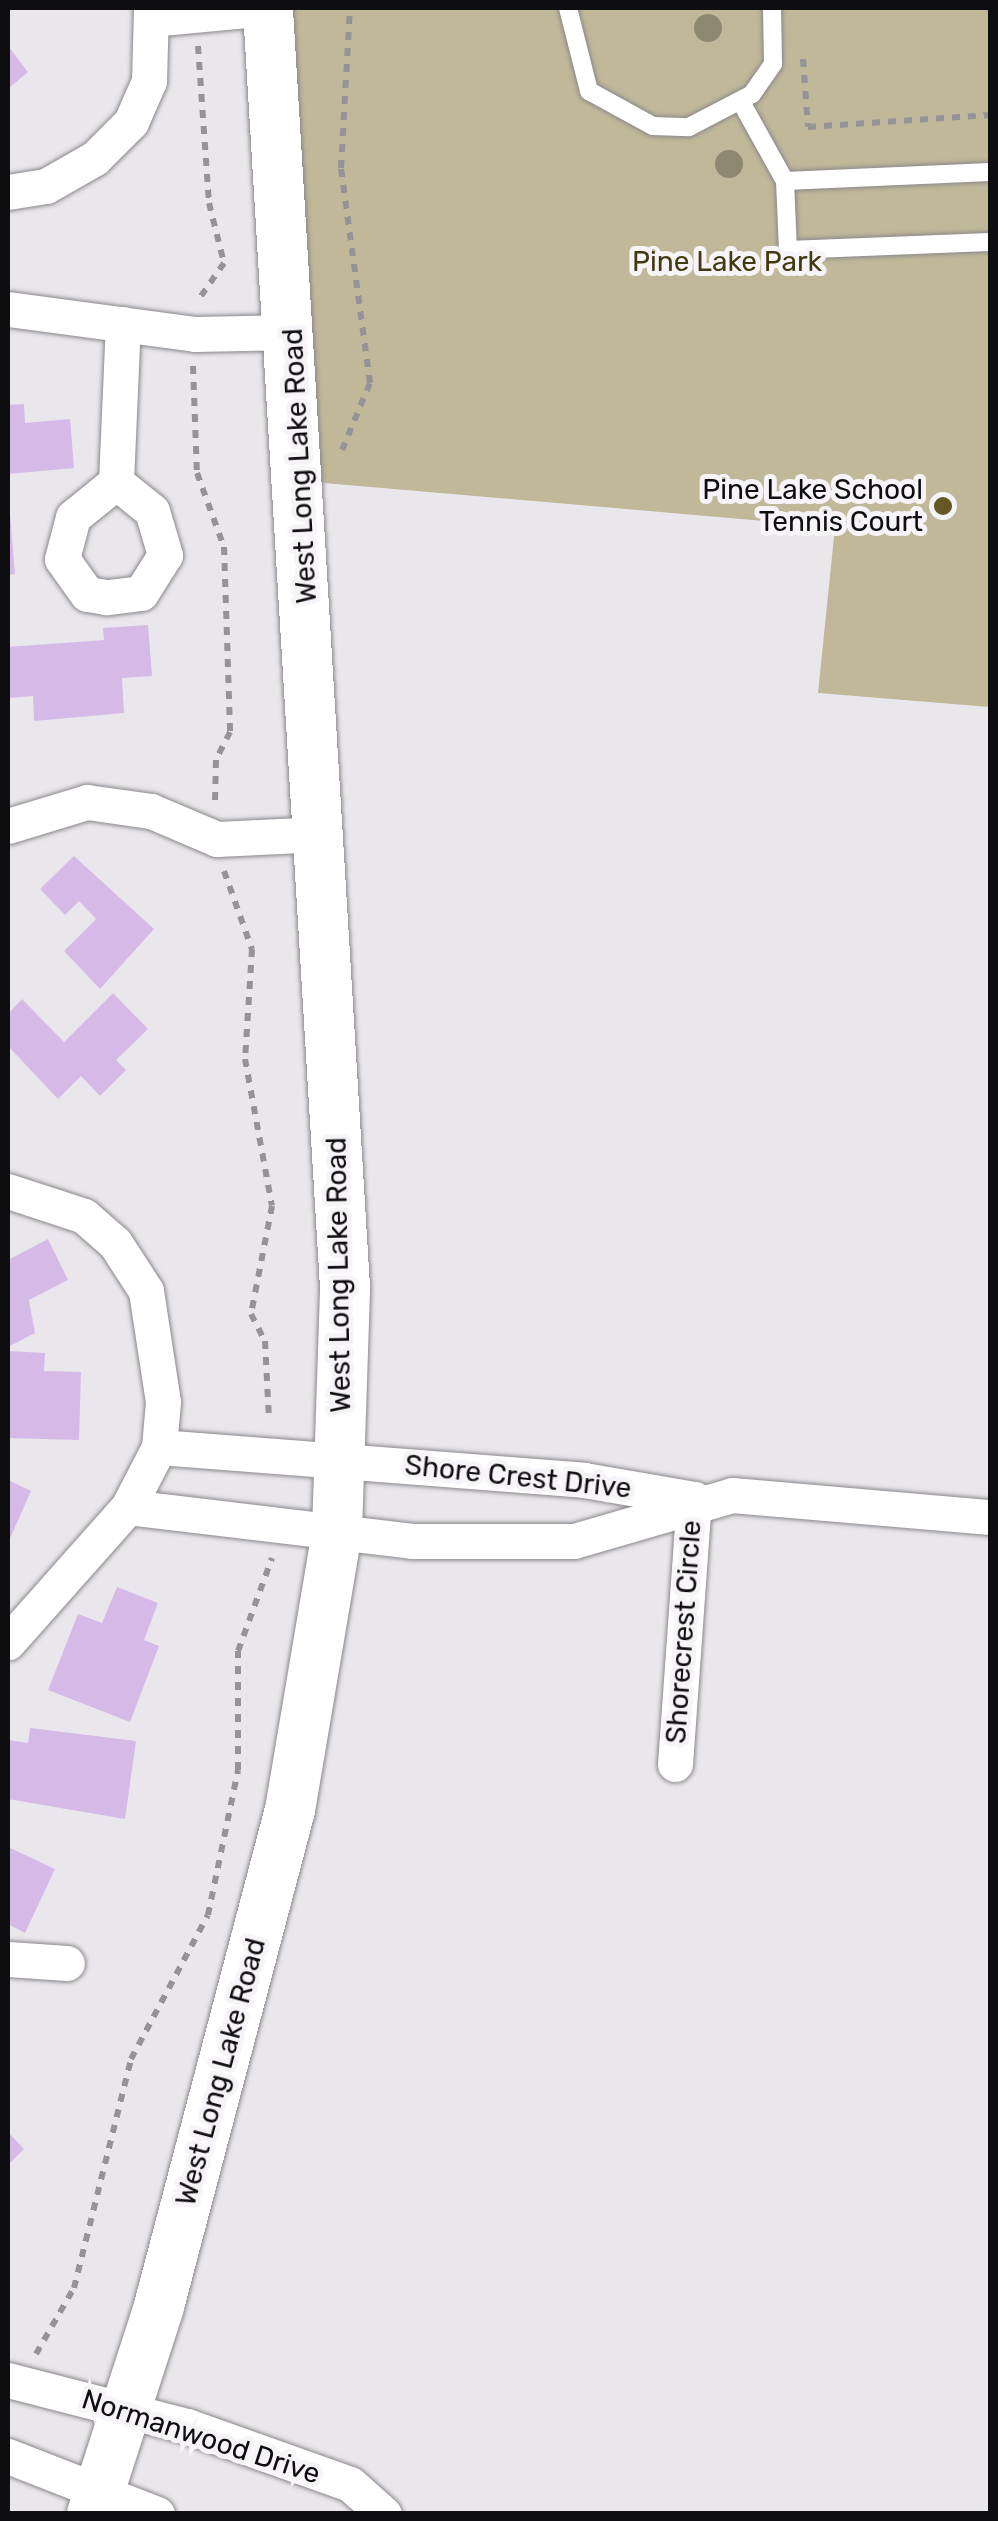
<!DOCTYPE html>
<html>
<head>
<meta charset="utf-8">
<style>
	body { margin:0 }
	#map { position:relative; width:998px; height:2521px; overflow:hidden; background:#eae7ec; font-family:Rubik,sans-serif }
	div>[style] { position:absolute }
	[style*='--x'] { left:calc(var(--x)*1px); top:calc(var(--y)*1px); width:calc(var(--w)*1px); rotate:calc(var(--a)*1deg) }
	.green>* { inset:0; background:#c0b899 }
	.building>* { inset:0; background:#d5bae8 }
	.path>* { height:6px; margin-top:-3px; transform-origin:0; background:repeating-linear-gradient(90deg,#959397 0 8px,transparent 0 16px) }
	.roads { filter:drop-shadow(0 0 2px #8a878c) drop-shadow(0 0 2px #8a878c) }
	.lane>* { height:18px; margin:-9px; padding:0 9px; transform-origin:9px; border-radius:9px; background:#fff }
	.street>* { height:35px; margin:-17.5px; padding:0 17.5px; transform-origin:17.5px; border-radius:17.5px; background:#fff }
	.secondary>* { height:50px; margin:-25px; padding:0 25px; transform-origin:25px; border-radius:25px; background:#fff }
	.trees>* { width:28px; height:28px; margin:-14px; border-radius:50%; background:#8e8772 }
	.dots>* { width:28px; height:28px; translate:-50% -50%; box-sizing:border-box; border:5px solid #f7f4f9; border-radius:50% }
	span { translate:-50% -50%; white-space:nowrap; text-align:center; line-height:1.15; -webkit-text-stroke:10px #f7f4f9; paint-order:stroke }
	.park-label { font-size:28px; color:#43390f }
	.street-label { font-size:28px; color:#0e0d0f }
	.poi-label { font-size:28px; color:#0e0d0f }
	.right { translate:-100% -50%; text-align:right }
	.frame { position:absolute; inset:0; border:10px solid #0e0d0f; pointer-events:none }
</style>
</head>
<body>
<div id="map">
	<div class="green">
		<i style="clip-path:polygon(272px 8px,990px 8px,990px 707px,818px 693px,835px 527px,289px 480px)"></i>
	</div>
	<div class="building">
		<i style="clip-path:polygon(8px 46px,28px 72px,8px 89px)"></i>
		<i style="clip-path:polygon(24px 404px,25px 423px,70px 419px,74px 468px,8px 474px,8px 405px)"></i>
		<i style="clip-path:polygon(8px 513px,10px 513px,15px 574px,8px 575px)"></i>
		<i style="clip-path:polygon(148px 625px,152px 676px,122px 678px,124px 713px,34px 721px,33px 696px,8px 698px,8px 647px,104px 640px,103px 628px)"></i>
		<i style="clip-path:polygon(74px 856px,154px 929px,100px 989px,64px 951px,96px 919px,79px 901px,65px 915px,40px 889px)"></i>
		<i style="clip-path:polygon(113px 993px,148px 1029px,116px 1060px,126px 1070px,100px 1096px,81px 1076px,58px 1099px,8px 1046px,8px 1014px,22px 999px,64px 1042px)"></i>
		<i style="clip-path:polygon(48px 1239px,68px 1280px,29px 1300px,35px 1333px,8px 1347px,8px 1260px)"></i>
		<i style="clip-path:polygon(8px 1351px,45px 1353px,44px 1371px,81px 1372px,79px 1440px,8px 1438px)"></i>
		<i style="clip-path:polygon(8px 1480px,31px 1491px,8px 1543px)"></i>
		<i style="clip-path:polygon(117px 1587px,158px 1603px,144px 1640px,159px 1646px,130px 1722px,48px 1690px,78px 1614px,102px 1623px)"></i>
		<i style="clip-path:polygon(30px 1728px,136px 1741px,125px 1819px,8px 1799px,8px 1740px,28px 1743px)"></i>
		<i style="clip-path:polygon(8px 1847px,55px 1869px,25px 1933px,8px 1924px)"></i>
		<i style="clip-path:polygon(8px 2132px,24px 2149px,8px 2165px)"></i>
	</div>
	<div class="path">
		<i style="--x:198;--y:46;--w:157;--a:86"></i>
		<i style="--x:209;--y:203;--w:62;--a:76"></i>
		<i style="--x:224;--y:263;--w:44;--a:124.8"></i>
		<i style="--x:803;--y:59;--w:68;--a:85.8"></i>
		<i style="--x:808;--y:127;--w:182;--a:-3.8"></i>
		<i style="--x:193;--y:366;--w:107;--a:87.9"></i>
		<i style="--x:197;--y:473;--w:79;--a:70"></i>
		<i style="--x:224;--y:547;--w:185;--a:88.1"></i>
		<i style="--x:230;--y:732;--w:31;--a:117"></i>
		<i style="--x:216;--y:760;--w:40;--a:91.4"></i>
		<i style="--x:342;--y:450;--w:73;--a:-67.3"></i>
		<i style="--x:370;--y:383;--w:217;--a:-97.7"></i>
		<i style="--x:341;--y:168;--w:160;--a:-86.8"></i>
		<i style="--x:224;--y:871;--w:83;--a:70.3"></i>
		<i style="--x:252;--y:949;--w:110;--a:93.6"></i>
		<i style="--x:245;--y:1059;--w:149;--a:79.6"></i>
		<i style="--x:272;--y:1206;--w:110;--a:101"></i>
		<i style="--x:251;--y:1314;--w:30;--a:63"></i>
		<i style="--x:265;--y:1341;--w:79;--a:87.1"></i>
		<i style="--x:36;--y:2354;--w:76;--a:-60.1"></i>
		<i style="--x:74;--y:2288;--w:236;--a:-76"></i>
		<i style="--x:131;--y:2059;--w:163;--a:-61.9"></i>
		<i style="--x:208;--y:1915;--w:148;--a:-78.3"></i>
		<i style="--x:238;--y:1770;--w:119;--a:-90"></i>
		<i style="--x:238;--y:1651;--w:99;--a:-69.9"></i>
	</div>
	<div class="roads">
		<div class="lane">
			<i style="--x:568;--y:8;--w:86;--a:75.8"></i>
			<i style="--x:589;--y:91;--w:73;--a:28.7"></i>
			<i style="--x:653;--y:126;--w:36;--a:2"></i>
			<i style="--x:689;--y:127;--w:71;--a:-27.6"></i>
			<i style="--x:752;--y:94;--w:37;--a:-55"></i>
			<i style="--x:773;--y:64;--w:56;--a:-91"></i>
			<i style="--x:741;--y:102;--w:90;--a:60.9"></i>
			<i style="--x:785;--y:181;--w:69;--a:87.5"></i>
			<i style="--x:788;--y:250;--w:202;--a:-2.3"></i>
			<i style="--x:785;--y:181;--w:205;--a:-2.5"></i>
		</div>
		<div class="street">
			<i style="--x:152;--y:19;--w:117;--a:-5.4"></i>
			<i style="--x:8;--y:192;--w:38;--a:-9"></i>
			<i style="--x:46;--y:186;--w:56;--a:-29.7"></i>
			<i style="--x:95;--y:158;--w:51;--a:-45"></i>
			<i style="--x:131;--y:122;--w:45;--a:-66.3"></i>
			<i style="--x:149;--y:81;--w:73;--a:-88.4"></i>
			<i style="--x:8;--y:309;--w:189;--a:7.6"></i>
			<i style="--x:195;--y:334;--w:98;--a:-1.2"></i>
			<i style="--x:116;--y:482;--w:46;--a:38.9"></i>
			<i style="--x:152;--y:511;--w:46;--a:73.5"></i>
			<i style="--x:165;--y:555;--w:45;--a:122.3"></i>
			<i style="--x:141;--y:593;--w:35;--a:173"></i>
			<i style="--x:106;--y:597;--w:19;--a:-171"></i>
			<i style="--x:87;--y:594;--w:43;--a:-125.5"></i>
			<i style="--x:62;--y:559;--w:43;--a:-75.3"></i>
			<i style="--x:73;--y:517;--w:55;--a:-39.1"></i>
			<i style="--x:116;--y:482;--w:158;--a:-87.5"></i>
			<i style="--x:8;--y:826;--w:83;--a:-16.9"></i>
			<i style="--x:87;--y:802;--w:65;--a:8"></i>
			<i style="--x:151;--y:811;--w:72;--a:23"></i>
			<i style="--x:217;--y:839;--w:105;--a:-2.7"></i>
			<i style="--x:8;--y:1191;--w:80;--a:18.2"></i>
			<i style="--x:84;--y:1216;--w:41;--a:41.1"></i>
			<i style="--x:115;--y:1243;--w:57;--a:57.1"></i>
			<i style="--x:146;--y:1291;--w:112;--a:81.3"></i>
			<i style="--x:163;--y:1402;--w:45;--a:95.1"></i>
			<i style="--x:159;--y:1447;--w:68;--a:117.3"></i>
			<i style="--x:128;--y:1507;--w:181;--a:131.6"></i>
			<i style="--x:159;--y:1447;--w:426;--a:4.4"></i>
			<i style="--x:584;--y:1480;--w:106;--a:9.8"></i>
			<i style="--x:128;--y:1507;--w:286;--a:6.8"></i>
			<i style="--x:412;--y:1541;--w:162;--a:0"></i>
			<i style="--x:574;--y:1541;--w:165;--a:-16.2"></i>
			<i style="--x:732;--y:1495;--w:259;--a:4.9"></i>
			<i style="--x:675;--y:1764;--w:266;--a:-85.9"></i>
			<i style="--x:8;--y:1959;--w:59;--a:3.9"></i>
			<i style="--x:8;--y:2380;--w:185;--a:14.4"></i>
			<i style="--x:187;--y:2426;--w:173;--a:19.6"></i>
			<i style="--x:350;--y:2484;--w:45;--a:41.4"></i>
			<i style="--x:8;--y:2456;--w:160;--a:21.3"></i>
		</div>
		<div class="secondary">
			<i style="--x:92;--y:2514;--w:219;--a:-72.1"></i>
			<i style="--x:159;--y:2306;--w:513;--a:-75.21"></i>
			<i style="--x:290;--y:1810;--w:282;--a:-80.4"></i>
			<i style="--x:337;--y:1532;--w:245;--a:-88.1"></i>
			<i style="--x:345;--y:1287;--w:1281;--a:-93.45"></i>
		</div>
	</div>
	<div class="trees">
		<i style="left:708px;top:28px"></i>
		<i style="left:729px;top:164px"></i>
	</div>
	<div class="dots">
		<i style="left:943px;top:506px;background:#645825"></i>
	</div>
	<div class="park-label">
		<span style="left:727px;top:262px">Pine Lake Park</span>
	</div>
	<div class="street-label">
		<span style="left:300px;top:466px;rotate:-93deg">West Long Lake Road</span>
		<span style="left:339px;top:1275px;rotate:-91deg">West Long Lake Road</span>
		<span style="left:518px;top:1477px;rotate:6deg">Shore Crest Drive</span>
		<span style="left:684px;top:1632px;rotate:-86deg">Shorecrest Circle</span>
		<span style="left:221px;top:2072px;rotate:-75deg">West Long Lake Road</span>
		<span style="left:201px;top:2437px;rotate:18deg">Normanwood Drive</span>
	</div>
	<div class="poi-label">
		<span class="right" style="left:923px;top:506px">Pine Lake School<br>Tennis Court</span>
	</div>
	<div class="frame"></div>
</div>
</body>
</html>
